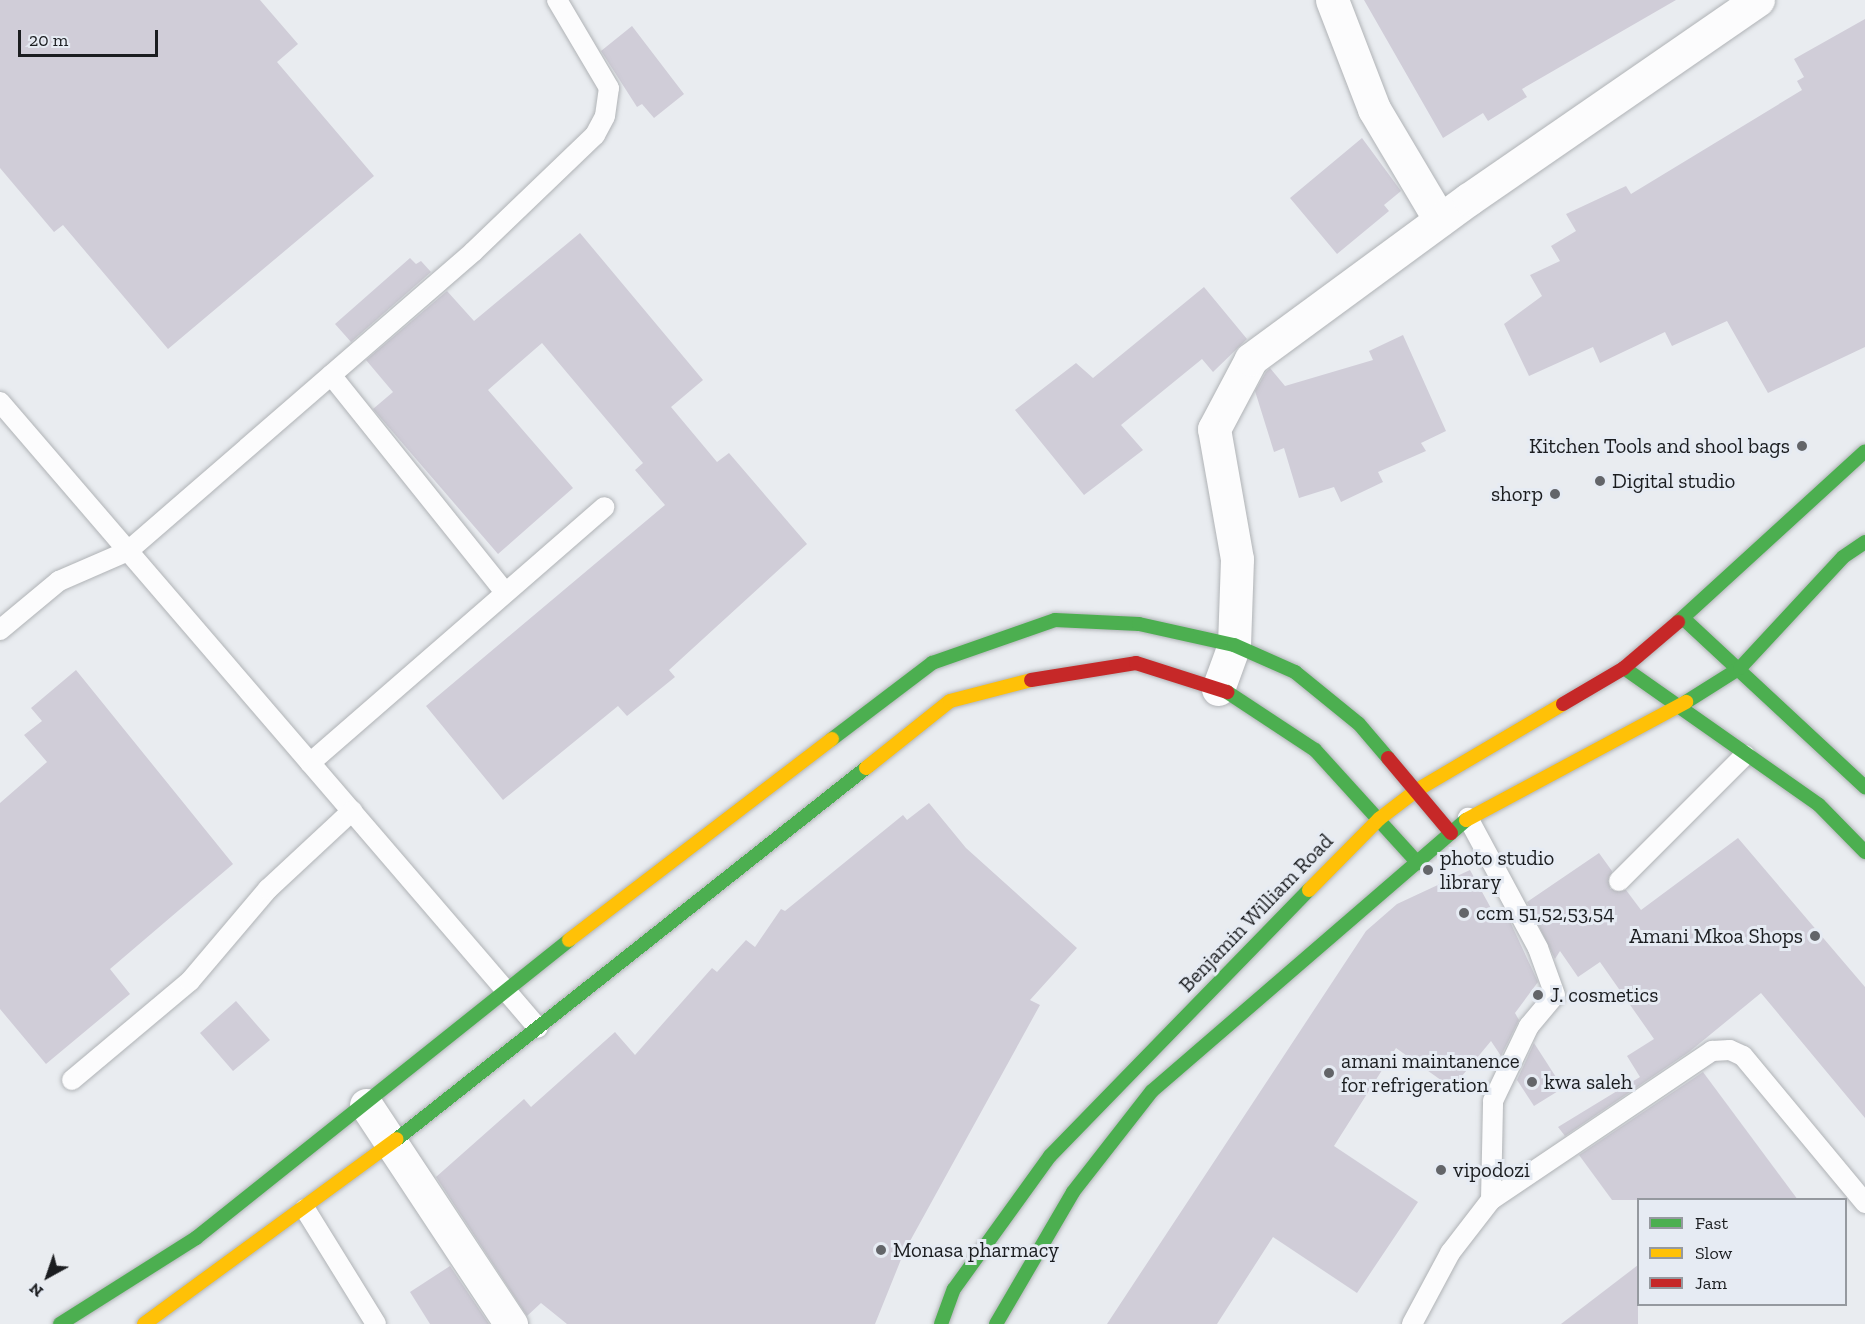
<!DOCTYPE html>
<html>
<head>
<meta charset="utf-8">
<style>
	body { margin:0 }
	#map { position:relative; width:1865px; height:1324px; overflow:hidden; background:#e9ecf0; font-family:"Zilla Slab",serif }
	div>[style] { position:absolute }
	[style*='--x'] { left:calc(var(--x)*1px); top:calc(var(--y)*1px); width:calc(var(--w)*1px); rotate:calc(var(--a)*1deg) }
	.building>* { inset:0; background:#d0cdd8 }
	.roads { filter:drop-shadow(0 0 2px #b0b3b6) drop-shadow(0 0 2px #b0b3b6) }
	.lane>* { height:20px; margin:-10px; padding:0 10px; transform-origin:10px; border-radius:10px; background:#fcfcfd }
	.street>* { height:33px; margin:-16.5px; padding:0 16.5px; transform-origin:16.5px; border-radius:16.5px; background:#fcfcfd }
	.fast>* { height:14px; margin:-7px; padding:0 7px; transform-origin:7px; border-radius:7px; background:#4caf50 }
	.slow>* { height:14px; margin:-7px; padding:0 7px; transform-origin:7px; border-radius:7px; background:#ffc107 }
	.jam>* { height:14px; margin:-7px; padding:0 7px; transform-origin:7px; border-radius:7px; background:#c62828 }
	.dots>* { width:16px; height:16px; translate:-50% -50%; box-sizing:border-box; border:3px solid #e6ebf3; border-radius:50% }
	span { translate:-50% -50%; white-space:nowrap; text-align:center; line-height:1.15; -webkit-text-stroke:6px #e6ebf3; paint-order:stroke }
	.poi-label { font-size:21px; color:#1b1d20 }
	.right { translate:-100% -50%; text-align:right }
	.left { translate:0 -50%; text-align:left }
	.street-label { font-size:21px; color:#1b1d20 }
	.legend { position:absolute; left:1637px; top:1198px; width:210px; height:108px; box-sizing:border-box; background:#e6ebf3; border:2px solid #95999f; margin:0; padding:8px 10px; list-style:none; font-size:18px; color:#1b1d20 }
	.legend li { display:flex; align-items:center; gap:12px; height:30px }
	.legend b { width:30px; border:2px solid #95999f }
	.north { position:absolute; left:18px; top:1246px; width:60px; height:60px; -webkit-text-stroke:4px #e6ebf3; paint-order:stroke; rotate:220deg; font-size:16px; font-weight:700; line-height:24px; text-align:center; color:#1b1d20 }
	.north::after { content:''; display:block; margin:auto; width:21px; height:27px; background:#1b1d20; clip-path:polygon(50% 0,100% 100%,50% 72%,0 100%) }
	.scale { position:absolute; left:18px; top:30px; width:140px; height:27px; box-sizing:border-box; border:3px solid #1b1d20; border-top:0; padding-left:8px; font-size:18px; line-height:21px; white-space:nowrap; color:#1b1d20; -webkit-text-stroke:4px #e6ebf3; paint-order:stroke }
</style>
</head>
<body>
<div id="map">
	<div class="building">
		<i style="clip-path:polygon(0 0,260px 0,298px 44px,277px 62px,374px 176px,168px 349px,63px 225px,54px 232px,0 168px)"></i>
		<i style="clip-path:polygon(1364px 0,1676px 0,1522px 89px,1527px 97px,1488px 121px,1483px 113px,1443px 138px)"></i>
		<i style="clip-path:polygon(1865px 19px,1865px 347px,1768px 393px,1727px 321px,1672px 346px,1665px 332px,1600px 363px,1593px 347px,1529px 376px,1504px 324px,1542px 296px,1530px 275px,1560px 261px,1551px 246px,1576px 231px,1566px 214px,1626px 186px,1631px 194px,1802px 90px,1797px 81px,1804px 77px,1794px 59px)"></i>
		<i style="clip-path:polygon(632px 26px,684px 94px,654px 118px,642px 104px,637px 107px,601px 51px)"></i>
		<i style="clip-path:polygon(1362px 138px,1401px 191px,1384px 205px,1389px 211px,1337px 254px,1290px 198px)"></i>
		<i style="clip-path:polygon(580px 233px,703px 380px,671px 407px,717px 462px,729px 453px,807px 544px,669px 670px,675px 677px,627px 716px,618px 706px,503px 800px,426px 706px,665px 505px,635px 470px,643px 463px,542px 343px,488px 390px,573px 488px,498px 554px,373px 409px,393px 392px,366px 360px,447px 291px,474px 321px)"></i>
		<i style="clip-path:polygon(410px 258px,416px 264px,421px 261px,431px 272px,351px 342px,335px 324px)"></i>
		<i style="clip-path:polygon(1204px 287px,1247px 339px,1213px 372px,1202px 359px,1121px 425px,1143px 450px,1084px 495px,1015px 410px,1076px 363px,1093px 378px)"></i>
		<i style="clip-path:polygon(1403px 335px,1446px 431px,1421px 443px,1426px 451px,1378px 472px,1383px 482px,1341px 502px,1334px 487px,1299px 498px,1284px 448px,1274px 452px,1255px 391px,1266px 372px,1270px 368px,1285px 386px,1373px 360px,1369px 351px)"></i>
		<i style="clip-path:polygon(76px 670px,233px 864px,110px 969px,130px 994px,46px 1064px,0 1009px,0 803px,47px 762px,24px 735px,42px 721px,31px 708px)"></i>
		<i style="clip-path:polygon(929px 803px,966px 848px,1077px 948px,1030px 1000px,1040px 1005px,904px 1252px,875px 1324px,567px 1324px,541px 1303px,527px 1316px,436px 1177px,524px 1099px,531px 1107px,615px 1032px,635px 1055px,712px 968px,717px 972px,746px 940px,755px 947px,781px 909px,785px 911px,903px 815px,907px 820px)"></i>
		<i style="clip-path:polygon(1738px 838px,1865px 987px,1865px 1118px,1761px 993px,1689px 1052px,1565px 1136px,1558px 1127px,1640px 1077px,1627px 1056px,1654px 1039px,1600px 962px,1578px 977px,1560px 951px,1555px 959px,1527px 902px,1599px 853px,1612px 871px,1610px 889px,1626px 890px,1641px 910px)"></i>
		<i style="clip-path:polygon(1470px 870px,1498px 921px,1507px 915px,1538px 982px,1515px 1013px,1519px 1020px,1501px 1056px,1491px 1041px,1452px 1088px,1396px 1048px,1334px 1146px,1418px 1202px,1357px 1293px,1273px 1237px,1217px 1324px,1107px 1324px,1366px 931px,1397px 904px)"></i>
		<i style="clip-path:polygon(236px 1001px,270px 1040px,233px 1071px,200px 1033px)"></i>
		<i style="clip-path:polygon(1534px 1043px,1563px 1088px,1534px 1106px,1517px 1080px)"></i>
		<i style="clip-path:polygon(1703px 1072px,1798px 1200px,1612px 1200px,1579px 1155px)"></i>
		<i style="clip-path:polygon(1638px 1265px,1638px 1324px,1561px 1324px)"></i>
		<i style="clip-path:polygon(450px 1266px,489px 1324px,430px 1324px,410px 1292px)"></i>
	</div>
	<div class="roads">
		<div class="lane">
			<i style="--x:331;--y:375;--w:278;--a:51.3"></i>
			<i style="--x:0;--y:402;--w:825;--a:49.32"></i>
			<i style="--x:0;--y:630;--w:77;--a:-39.7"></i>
			<i style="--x:59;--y:581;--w:75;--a:-23.5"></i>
			<i style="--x:128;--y:551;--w:457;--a:-40.9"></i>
			<i style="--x:473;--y:252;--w:169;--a:-43.8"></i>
			<i style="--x:595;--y:135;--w:21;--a:-62"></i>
			<i style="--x:605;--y:116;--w:28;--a:-82"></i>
			<i style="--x:609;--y:88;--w:102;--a:-120.6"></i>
			<i style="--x:310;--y:763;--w:390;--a:-41"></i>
			<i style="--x:1619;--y:881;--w:178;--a:-45"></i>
			<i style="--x:72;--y:1080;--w:154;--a:-40"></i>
			<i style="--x:190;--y:981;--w:121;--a:-49.7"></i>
			<i style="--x:268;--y:889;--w:115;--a:-42.9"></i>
			<i style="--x:1491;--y:1200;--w:267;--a:-34"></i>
			<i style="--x:1712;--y:1051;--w:18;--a:-3"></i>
			<i style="--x:1730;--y:1050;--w:14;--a:25"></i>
			<i style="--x:1743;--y:1056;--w:191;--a:50.3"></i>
			<i style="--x:305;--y:1209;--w:135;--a:58.3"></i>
			<i style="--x:1412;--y:1324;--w:81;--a:-61.8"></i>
			<i style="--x:1450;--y:1253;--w:67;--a:-52.3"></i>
			<i style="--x:1491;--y:1200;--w:99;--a:-88.8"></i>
			<i style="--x:1493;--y:1101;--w:83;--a:-64.4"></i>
			<i style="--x:1529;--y:1026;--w:40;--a:-50"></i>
			<i style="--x:1555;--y:995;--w:50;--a:-109.9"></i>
			<i style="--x:1538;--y:948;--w:148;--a:-118.3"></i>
		</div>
		<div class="street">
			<i style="--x:1332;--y:0;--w:117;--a:68.9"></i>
			<i style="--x:1374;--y:109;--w:129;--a:59.3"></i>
			<i style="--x:1218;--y:689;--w:47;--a:-70"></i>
			<i style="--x:1234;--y:645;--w:86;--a:-88"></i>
			<i style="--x:1237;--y:559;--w:132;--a:-100"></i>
			<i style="--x:1214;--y:429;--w:79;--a:-62.1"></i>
			<i style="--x:1251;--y:359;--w:270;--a:-36.3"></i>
			<i style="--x:1469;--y:199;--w:351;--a:-34.6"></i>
			<i style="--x:366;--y:1105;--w:263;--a:56.5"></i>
		</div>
		<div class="fast">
			<i style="--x:1685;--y:620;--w:246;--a:42.9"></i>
			<i style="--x:1678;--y:622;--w:253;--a:-42.4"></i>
			<i style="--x:1624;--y:668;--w:238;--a:35.1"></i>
			<i style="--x:1819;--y:805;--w:66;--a:45.6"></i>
			<i style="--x:1227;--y:692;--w:105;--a:33.4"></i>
			<i style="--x:1315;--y:750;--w:153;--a:47.7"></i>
			<i style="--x:1686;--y:702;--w:64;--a:-32.2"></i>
			<i style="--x:1740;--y:668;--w:151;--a:-47.1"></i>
			<i style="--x:1843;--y:557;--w:27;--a:-34"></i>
			<i style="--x:832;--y:739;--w:126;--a:-37.2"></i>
			<i style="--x:932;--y:663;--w:130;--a:-19.3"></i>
			<i style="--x:1055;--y:620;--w:84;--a:2.7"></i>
			<i style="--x:1139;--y:624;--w:97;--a:12.5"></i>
			<i style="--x:1234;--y:645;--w:67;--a:23.9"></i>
			<i style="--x:1295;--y:672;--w:82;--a:39.1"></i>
			<i style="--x:1359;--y:724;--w:45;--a:49.5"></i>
			<i style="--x:397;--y:1139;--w:598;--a:-38.35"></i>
			<i style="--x:60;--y:1324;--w:161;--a:-32.3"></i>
			<i style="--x:196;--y:1238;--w:477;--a:-38.6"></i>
			<i style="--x:941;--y:1324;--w:37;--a:-70"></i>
			<i style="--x:954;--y:1289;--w:164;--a:-54.2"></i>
			<i style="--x:1050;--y:1156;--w:371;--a:-45.8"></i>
			<i style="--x:996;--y:1324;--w:153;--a:-59.7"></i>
			<i style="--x:1073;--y:1192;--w:128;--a:-52"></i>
			<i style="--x:1152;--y:1091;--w:415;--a:-40.8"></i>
		</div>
		<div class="slow">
			<i style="--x:866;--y:768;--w:107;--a:-38.6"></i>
			<i style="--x:950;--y:701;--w:84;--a:-14.5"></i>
			<i style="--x:1466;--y:820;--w:250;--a:-28.2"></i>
			<i style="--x:1309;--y:890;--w:100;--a:-45.4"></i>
			<i style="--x:1379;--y:819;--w:48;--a:-37.3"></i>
			<i style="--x:1417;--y:790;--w:169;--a:-30.5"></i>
			<i style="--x:569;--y:940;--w:331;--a:-37.4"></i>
			<i style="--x:144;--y:1324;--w:313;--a:-36.2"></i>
		</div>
		<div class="jam">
			<i style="--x:1031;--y:680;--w:106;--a:-9.2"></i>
			<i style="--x:1136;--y:663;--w:96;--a:17.7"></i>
			<i style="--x:1563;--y:704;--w:71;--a:-30.5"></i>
			<i style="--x:1624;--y:668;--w:71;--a:-40.4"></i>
			<i style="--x:1388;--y:758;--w:98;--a:50"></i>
		</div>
	</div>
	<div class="dots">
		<i style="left:1802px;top:446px;background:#636569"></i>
		<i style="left:1600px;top:481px;background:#636569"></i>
		<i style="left:1555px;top:494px;background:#636569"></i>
		<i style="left:1428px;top:870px;background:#636569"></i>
		<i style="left:1464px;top:913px;background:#636569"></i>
		<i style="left:1815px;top:936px;background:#636569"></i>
		<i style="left:1538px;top:995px;background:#636569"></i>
		<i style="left:1329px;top:1073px;background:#636569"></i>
		<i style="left:1532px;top:1082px;background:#636569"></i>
		<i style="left:1441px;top:1170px;background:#636569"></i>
		<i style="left:881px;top:1250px;background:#636569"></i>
	</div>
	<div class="poi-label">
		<span class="right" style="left:1790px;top:446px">Kitchen Tools and shool bags</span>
		<span class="left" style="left:1612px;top:481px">Digital studio</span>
		<span class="right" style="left:1543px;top:494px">shorp</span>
		<span class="left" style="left:1440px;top:870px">photo studio<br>library</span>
		<span class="left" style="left:1476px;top:913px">ccm 51,52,53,54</span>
		<span class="right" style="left:1803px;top:936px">Amani Mkoa Shops</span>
		<span class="left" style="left:1550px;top:995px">J. cosmetics</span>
		<span class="left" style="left:1341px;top:1073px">amani maintanence<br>for refrigeration</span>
		<span class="left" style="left:1544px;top:1082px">kwa saleh</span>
		<span class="left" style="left:1453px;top:1170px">vipodozi</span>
		<span class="left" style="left:893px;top:1250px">Monasa pharmacy</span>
	</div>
	<div class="street-label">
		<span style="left:1256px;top:913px;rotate:-46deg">Benjamin William Road</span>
	</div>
	<ul class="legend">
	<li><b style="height:8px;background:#4caf50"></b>Fast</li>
	<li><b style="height:8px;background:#ffc107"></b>Slow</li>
	<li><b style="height:8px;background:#c62828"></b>Jam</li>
	</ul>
	<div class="north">N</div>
	<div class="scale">20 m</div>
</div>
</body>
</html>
